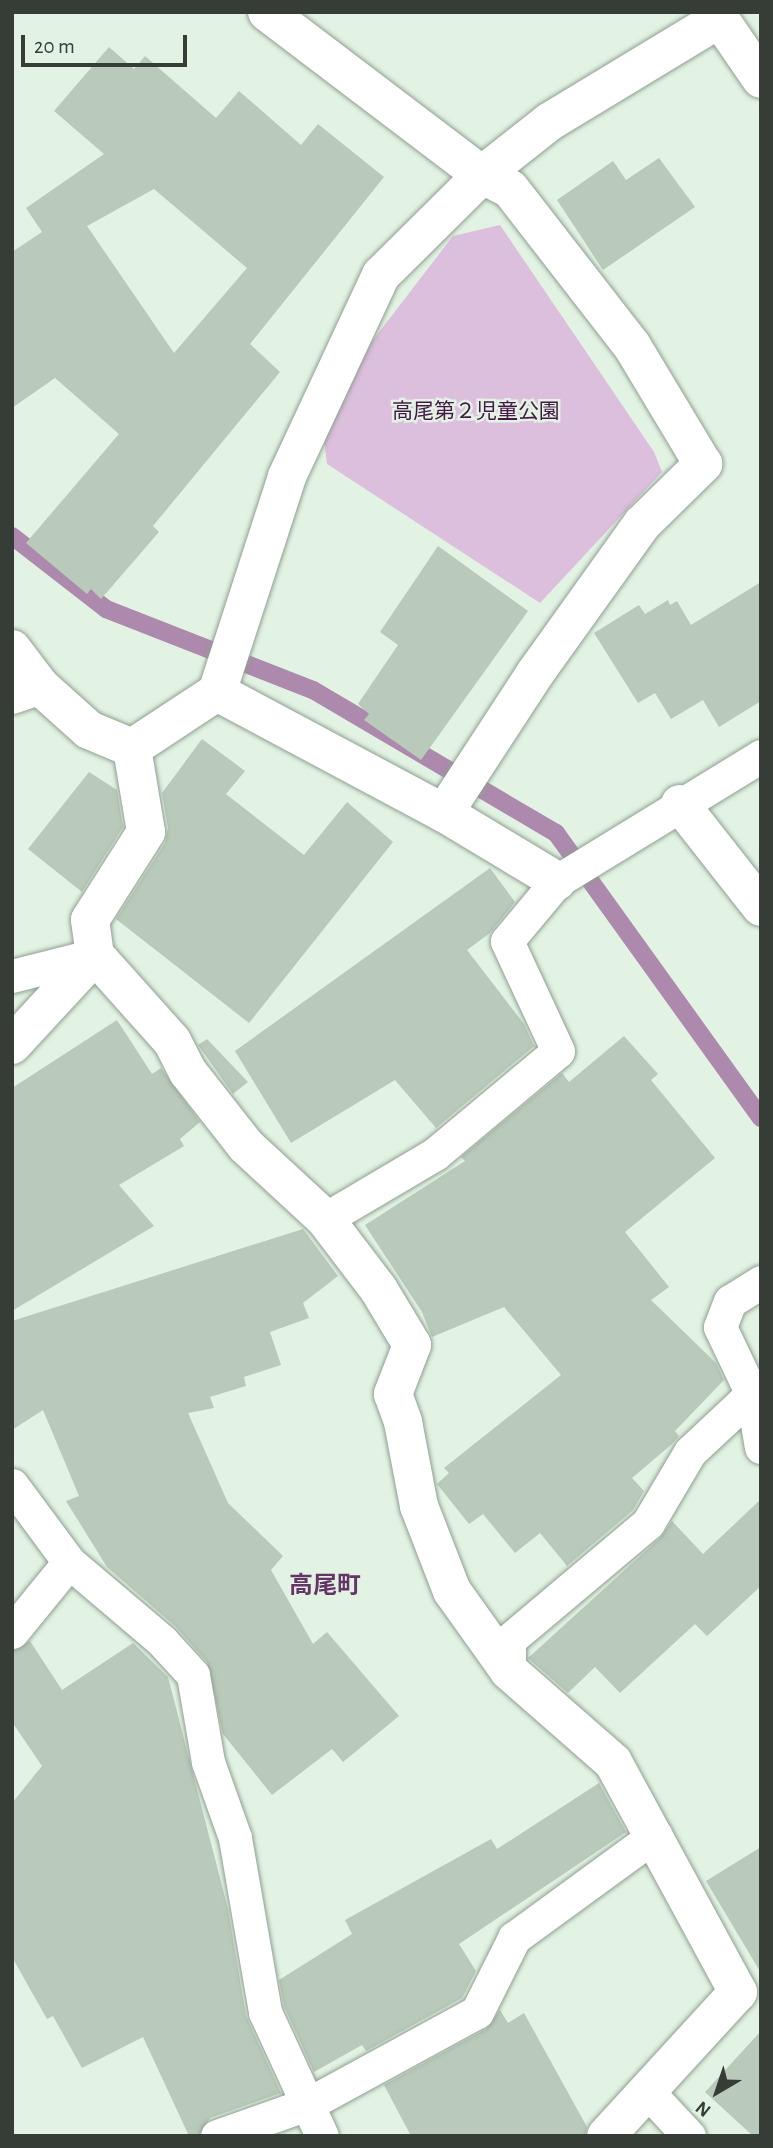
<!DOCTYPE html>
<html>
<head>
<meta charset="utf-8">
<style>
	body { margin:0 }
	#map { position:relative; width:773px; height:2148px; overflow:hidden; background:#e2f3e3; font-family:"Alegreya Sans","Noto Sans JP",sans-serif }
	div>[style] { position:absolute }
	[style*='--x'] { left:calc(var(--x)*1px); top:calc(var(--y)*1px); width:calc(var(--w)*1px); rotate:calc(var(--a)*1deg) }
	.green>* { inset:0; background:#dcbedd }
	.stream>* { height:18px; margin:-9px; padding:0 9px; transform-origin:9px; border-radius:9px; background:#ac89ad }
	.building>* { inset:0; background:#b9c9ba }
	.roads { filter:drop-shadow(0 0 2px #8f9f90) drop-shadow(0 0 2px #8f9f90) }
	.lane>* { height:33px; margin:-16.5px; padding:0 16.5px; transform-origin:16.5px; border-radius:16.5px; background:#fff }
	.street>* { height:38px; margin:-19px; padding:0 19px; transform-origin:19px; border-radius:19px; background:#fff }
	.secondary>* { height:38px; margin:-19px; padding:0 19px; transform-origin:19px; border-radius:19px; background:#fff }
	span { translate:-50% -50%; white-space:nowrap; text-align:center; line-height:1.15; -webkit-text-stroke:5px #e2f3e3; paint-order:stroke }
	.park-label { font-size:21px; color:#451848 }
	.quarter-label { font-size:24px; color:#653568; font-weight:700 }
	.frame { position:absolute; inset:0; border:14px solid #363c36; pointer-events:none }
	.north { position:absolute; left:682px; top:2057px; width:70px; height:70px; -webkit-text-stroke:5px #e2f3e3; paint-order:stroke; rotate:219deg; font-size:19px; font-weight:700; line-height:28px; text-align:center; color:#363c36 }
	.north::after { content:''; display:block; margin:auto; width:24px; height:32px; background:#363c36; clip-path:polygon(50% 0,100% 100%,50% 72%,0 100%) }
	.scale { position:absolute; left:21px; top:35px; width:166px; height:32px; box-sizing:border-box; border:4px solid #363c36; border-top:0; padding-left:9px; font-size:21px; line-height:24px; white-space:nowrap; color:#363c36; -webkit-text-stroke:5px #e2f3e3; paint-order:stroke }
</style>
</head>
<body>
<div id="map">
	<div class="green">
		<i style="clip-path:polygon(500px 225px,654px 452px,662px 472px,540px 603px,327px 464px,320px 409px,453px 236px)"></i>
	</div>
	<div class="stream">
		<i style="--x:12;--y:536;--w:119;--a:37.8"></i>
		<i style="--x:106;--y:609;--w:222;--a:21.4"></i>
		<i style="--x:313;--y:690;--w:282;--a:30.5"></i>
		<i style="--x:556;--y:833;--w:351;--a:54.3"></i>
	</div>
	<div class="building">
		<i style="clip-path:polygon(evenodd,109px 47px,134px 69px,145px 56px,216px 118px,239px 91px,301px 145px,318px 124px,384px 177px,250px 344px,280px 372px,153px 526px,159px 532px,101px 599px,91px 589px,87px 594px,26px 543px,119px 434px,55px 378px,12px 408px,12px 252px,42px 232px,26px 208px,104px 154px,54px 111px,109px 47px,154px 189px,247px 268px,174px 353px,87px 226px,154px 189px)"></i>
		<i style="clip-path:polygon(659px 158px,695px 207px,603px 270px,557px 200px,613px 161px,626px 180px)"></i>
		<i style="clip-path:polygon(438px 546px,528px 611px,421px 760px,364px 720px,369px 714px,358px 704px,398px 645px,380px 632px)"></i>
		<i style="clip-path:polygon(761px 582px,761px 701px,719px 727px,703px 700px,671px 719px,655px 693px,638px 703px,594px 633px,639px 605px,645px 614px,668px 600px,670px 605px,677px 601px,691px 625px)"></i>
		<i style="clip-path:polygon(202px 739px,245px 771px,226px 794px,304px 855px,347px 802px,393px 842px,249px 1023px,116px 919px,165px 843px,168px 828px,162px 793px)"></i>
		<i style="clip-path:polygon(89px 772px,117px 790px,123px 827px,82px 892px,28px 849px)"></i>
		<i style="clip-path:polygon(490px 868px,515px 902px,490px 933px,467px 950px,524px 1024px,534px 1046px,436px 1128px,395px 1080px,291px 1143px,235px 1051px)"></i>
		<i style="clip-path:polygon(117px 1020px,152px 1074px,161px 1068px,200px 1122px,180px 1139px,184px 1146px,119px 1185px,154px 1226px,12px 1311px,12px 1088px)"></i>
		<i style="clip-path:polygon(624px 1036px,658px 1074px,651px 1080px,715px 1158px,625px 1232px,669px 1287px,651px 1300px,716px 1363px,724px 1380px,675px 1431px,679px 1436px,672px 1444px,632px 1478px,644px 1491px,633px 1510px,567px 1566px,540px 1533px,515px 1553px,483px 1514px,469px 1524px,437px 1484px,449px 1473px,444px 1468px,561px 1375px,504px 1307px,432px 1337px,422px 1312px,365px 1225px,465px 1161px,461px 1157px,562px 1073px,569px 1082px)"></i>
		<i style="clip-path:polygon(207px 1039px,248px 1082px,233px 1094px,198px 1045px)"></i>
		<i style="clip-path:polygon(303px 1229px,338px 1276px,303px 1303px,309px 1318px,270px 1332px,281px 1365px,244px 1377px,246px 1386px,210px 1397px,214px 1408px,188px 1413px,228px 1503px,283px 1556px,271px 1570px,313px 1644px,327px 1632px,399px 1716px,343px 1762px,332px 1749px,272px 1795px,223px 1734px,207px 1662px,175px 1626px,107px 1567px,66px 1501px,79px 1496px,43px 1410px,12px 1430px,12px 1321px)"></i>
		<i style="clip-path:polygon(761px 1499px,761px 1586px,707px 1636px,695px 1624px,620px 1693px,595px 1667px,568px 1693px,528px 1658px,660px 1538px,672px 1521px,703px 1554px)"></i>
		<i style="clip-path:polygon(30px 1641px,62px 1690px,133px 1643px,168px 1677px,228px 1909px,246px 2016px,281px 2093px,210px 2118px,198px 2136px,189px 2136px,143px 2037px,82px 2068px,53px 2016px,47px 2019px,12px 1957px,12px 1803px,42px 1766px,12px 1722px,12px 1651px)"></i>
		<i style="clip-path:polygon(599px 1783px,626px 1832px,459px 1944px,476px 1971px,462px 1998px,366px 2051px,362px 2045px,314px 2072px,284px 2006px,279px 1980px,352px 1934px,345px 1920px,491px 1839px,497px 1849px)"></i>
		<i style="clip-path:polygon(761px 1847px,761px 1973px,706px 1881px)"></i>
		<i style="clip-path:polygon(500px 2010px,508px 2023px,524px 2013px,587px 2127px,585px 2136px,411px 2136px,384px 2085px,486px 2029px)"></i>
		<i style="clip-path:polygon(761px 2031px,761px 2136px,753px 2136px,705px 2092px)"></i>
	</div>
	<div class="roads">
		<div class="lane">
			<i style="--x:12;--y:697;--w:31;--a:-19"></i>
			<i style="--x:12;--y:976;--w:86;--a:-14.2"></i>
			<i style="--x:325;--y:1219;--w:128;--a:-30.6"></i>
			<i style="--x:435;--y:1154;--w:160;--a:-39.9"></i>
			<i style="--x:558;--y:1051;--w:121;--a:-114.9"></i>
			<i style="--x:507;--y:941;--w:78;--a:-50.2"></i>
			<i style="--x:557;--y:881;--w:239;--a:-31.5"></i>
			<i style="--x:761;--y:1282;--w:36;--a:148"></i>
			<i style="--x:730;--y:1301;--w:28;--a:111"></i>
			<i style="--x:720;--y:1327;--w:74;--a:64.5"></i>
			<i style="--x:752;--y:1394;--w:54;--a:80.4"></i>
			<i style="--x:12;--y:1485;--w:96;--a:53.5"></i>
			<i style="--x:69;--y:1562;--w:122;--a:40.3"></i>
			<i style="--x:162;--y:1641;--w:46;--a:47.6"></i>
			<i style="--x:193;--y:1675;--w:88;--a:80.2"></i>
			<i style="--x:208;--y:1762;--w:81;--a:70.4"></i>
			<i style="--x:235;--y:1838;--w:177;--a:80.2"></i>
			<i style="--x:265;--y:2012;--w:136;--a:65.3"></i>
			<i style="--x:12;--y:1632;--w:90;--a:-50.8"></i>
			<i style="--x:509;--y:1671;--w:31;--a:-90"></i>
			<i style="--x:509;--y:1640;--w:182;--a:-40.1"></i>
			<i style="--x:648;--y:1523;--w:82;--a:-59.4"></i>
			<i style="--x:690;--y:1452;--w:85;--a:-43.1"></i>
			<i style="--x:649;--y:2093;--w:59;--a:47.1"></i>
			<i style="--x:217;--y:2136;--w:99;--a:-19.5"></i>
			<i style="--x:310;--y:2103;--w:190;--a:-28.6"></i>
			<i style="--x:477;--y:2012;--w:83;--a:-63.4"></i>
			<i style="--x:514;--y:1938;--w:175;--a:-36.1"></i>
		</div>
		<div class="street">
			<i style="--x:12;--y:649;--w:48;--a:52.7"></i>
			<i style="--x:41;--y:687;--w:64;--a:41.9"></i>
			<i style="--x:89;--y:730;--w:47;--a:22.7"></i>
			<i style="--x:217;--y:692;--w:257;--a:28.1"></i>
			<i style="--x:444;--y:813;--w:132;--a:31"></i>
			<i style="--x:680;--y:804;--w:131;--a:51.8"></i>
			<i style="--x:444;--y:813;--w:168;--a:-56.9"></i>
			<i style="--x:536;--y:672;--w:182;--a:-54.4"></i>
			<i style="--x:642;--y:524;--w:86;--a:-44.5"></i>
			<i style="--x:703;--y:464;--w:138;--a:-121"></i>
			<i style="--x:632;--y:346;--w:199;--a:-127.8"></i>
			<i style="--x:510;--y:189;--w:31;--a:-153"></i>
			<i style="--x:482;--y:175;--w:142;--a:135.3"></i>
			<i style="--x:381;--y:275;--w:223;--a:115"></i>
			<i style="--x:287;--y:477;--w:226;--a:108"></i>
			<i style="--x:217;--y:692;--w:102;--a:146.6"></i>
			<i style="--x:132;--y:748;--w:85;--a:80.5"></i>
			<i style="--x:146;--y:832;--w:104;--a:122.5"></i>
			<i style="--x:90;--y:920;--w:35;--a:82"></i>
			<i style="--x:95;--y:955;--w:115;--a:48.2"></i>
			<i style="--x:172;--y:1041;--w:35;--a:63"></i>
			<i style="--x:188;--y:1072;--w:94;--a:51.9"></i>
			<i style="--x:246;--y:1146;--w:108;--a:42.7"></i>
			<i style="--x:325;--y:1219;--w:89;--a:52.7"></i>
			<i style="--x:379;--y:1290;--w:64;--a:59"></i>
			<i style="--x:412;--y:1345;--w:53;--a:111.2"></i>
			<i style="--x:393;--y:1394;--w:30;--a:70"></i>
			<i style="--x:403;--y:1422;--w:86;--a:79.2"></i>
			<i style="--x:419;--y:1506;--w:91;--a:68.8"></i>
			<i style="--x:452;--y:1591;--w:98;--a:54.5"></i>
			<i style="--x:509;--y:1671;--w:138;--a:41.2"></i>
			<i style="--x:613;--y:1762;--w:262;--a:61.5"></i>
			<i style="--x:738;--y:1992;--w:195;--a:132.5"></i>
			<i style="--x:12;--y:1045;--w:122;--a:-47.3"></i>
		</div>
		<div class="secondary">
			<i style="--x:267;--y:12;--w:270;--a:37.2"></i>
			<i style="--x:482;--y:175;--w:85;--a:-38.3"></i>
			<i style="--x:549;--y:122;--w:199;--a:-31.2"></i>
			<i style="--x:715;--y:12;--w:81;--a:55.5"></i>
		</div>
	</div>
	<div class="park-label">
		<span style="left:476px;top:412px">高尾第２児童公園</span>
	</div>
	<div class="quarter-label">
		<span style="left:325px;top:1587px">高尾町</span>
	</div>
	<div class="frame"></div>
	<div class="north">N</div>
	<div class="scale">20 m</div>
</div>
</body>
</html>
